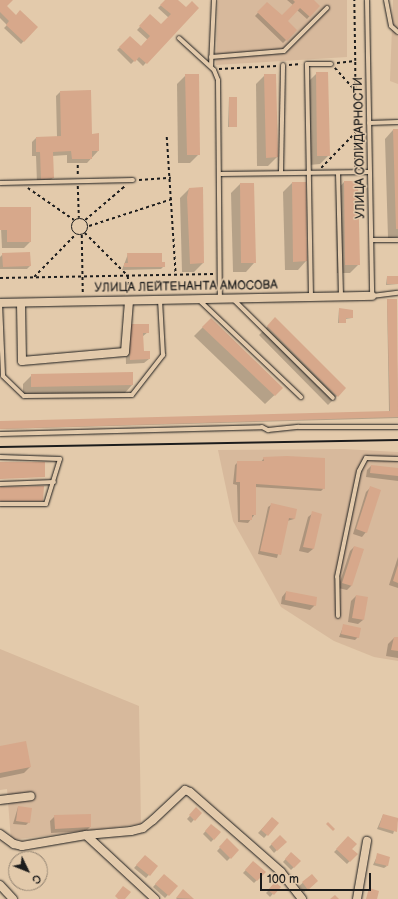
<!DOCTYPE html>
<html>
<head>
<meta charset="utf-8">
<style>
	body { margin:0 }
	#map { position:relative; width:398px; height:899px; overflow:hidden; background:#e3caab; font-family:"Balsamiq Sans",sans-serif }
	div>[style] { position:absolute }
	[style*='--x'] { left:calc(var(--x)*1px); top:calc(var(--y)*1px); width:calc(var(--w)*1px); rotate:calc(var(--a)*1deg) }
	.built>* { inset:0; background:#d7b99c }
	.shadow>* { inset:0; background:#0003 }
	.building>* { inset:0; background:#d7a88b }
	.path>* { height:1.5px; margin-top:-0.75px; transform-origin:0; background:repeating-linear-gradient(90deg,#1c1c1c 0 3px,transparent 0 6px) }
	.path>.ring { margin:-0.75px; padding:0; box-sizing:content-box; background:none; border:1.5px solid #1c1c1c; border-radius:50% }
	.roads { filter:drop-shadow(0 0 1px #1c1c1c) drop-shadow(0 0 1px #1c1c1c) }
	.service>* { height:4px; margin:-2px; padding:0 2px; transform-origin:2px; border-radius:2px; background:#e3caab }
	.minor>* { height:8px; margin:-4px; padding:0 4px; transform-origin:4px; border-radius:4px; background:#e3caab }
	.rail>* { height:2px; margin:-1px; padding:0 1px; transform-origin:1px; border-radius:1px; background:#1c1c1c }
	span { translate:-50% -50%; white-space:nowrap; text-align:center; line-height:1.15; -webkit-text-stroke:3px #e3caab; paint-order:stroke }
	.street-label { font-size:12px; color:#1c1c1c }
	.north { position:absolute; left:8px; top:851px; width:40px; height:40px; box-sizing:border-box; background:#e3caab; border:1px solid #938472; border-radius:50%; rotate:133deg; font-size:11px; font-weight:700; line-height:16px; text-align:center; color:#1c1c1c }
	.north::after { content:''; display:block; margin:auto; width:14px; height:18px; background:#1c1c1c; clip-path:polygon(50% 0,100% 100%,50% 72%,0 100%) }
	.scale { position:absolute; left:260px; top:873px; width:111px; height:18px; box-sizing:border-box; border:2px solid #1c1c1c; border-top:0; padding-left:5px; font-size:12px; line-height:14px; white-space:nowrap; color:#1c1c1c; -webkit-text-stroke:3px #e3caab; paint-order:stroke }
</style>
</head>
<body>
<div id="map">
	<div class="built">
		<i style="clip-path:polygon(218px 0,347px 0,347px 57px,216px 65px)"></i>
		<i style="clip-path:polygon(393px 0,398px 0,398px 84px,390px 81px)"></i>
		<i style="clip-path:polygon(344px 449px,398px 452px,398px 661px,374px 657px,334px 641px,281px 607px,233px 521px,218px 450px)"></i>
		<i style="clip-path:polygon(0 649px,139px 706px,141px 824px,11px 840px,7px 789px,0 790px)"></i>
	</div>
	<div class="shadow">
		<i style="clip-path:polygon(0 0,11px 0,5px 6px,16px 16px,37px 27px,21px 44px,4px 28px,7px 25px,0 18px)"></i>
		<i style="clip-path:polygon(166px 0,176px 0,185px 9px,198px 8px,143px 66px,136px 59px,131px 64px,117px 50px,130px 37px,141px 48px,148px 40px,137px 30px,150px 16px,161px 26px,169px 18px,158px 8px)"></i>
		<i style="clip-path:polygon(287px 0,312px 0,319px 6px,307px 19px,297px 10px,286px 21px,296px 30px,283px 43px,255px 16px,267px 3px,282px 17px,293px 5px)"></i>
		<i style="clip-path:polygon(317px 73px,329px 155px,320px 164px,309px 165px,308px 82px)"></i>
		<i style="clip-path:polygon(186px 75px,199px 154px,190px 163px,178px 163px,177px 84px)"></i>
		<i style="clip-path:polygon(265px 75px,277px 157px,268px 166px,257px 166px,256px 84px)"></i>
		<i style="clip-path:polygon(60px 92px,98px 151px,87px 163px,67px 163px,67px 155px,52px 156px,53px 178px,48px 182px,37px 183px,36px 156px,32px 156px,32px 142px,36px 138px,57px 137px,56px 96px)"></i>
		<i style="clip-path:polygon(229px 98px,236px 126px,235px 127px,228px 127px)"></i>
		<i style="clip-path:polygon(393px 130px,398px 130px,398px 237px,388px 238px,385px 139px)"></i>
		<i style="clip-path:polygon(344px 182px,359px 264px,350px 273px,337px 273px,336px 191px)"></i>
		<i style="clip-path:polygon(292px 183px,306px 261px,298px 270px,285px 270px,283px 192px)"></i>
		<i style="clip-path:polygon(240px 184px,254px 263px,246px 272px,233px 272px,231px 193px)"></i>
		<i style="clip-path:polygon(189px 189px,203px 263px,194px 272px,182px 272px,180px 198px)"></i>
		<i style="clip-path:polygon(0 208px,30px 242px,24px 248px,2px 248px)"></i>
		<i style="clip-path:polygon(29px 253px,30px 266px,27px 269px,0 269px,0 257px,3px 254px)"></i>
		<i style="clip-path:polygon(128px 254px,164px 266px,161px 269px,122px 270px)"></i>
		<i style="clip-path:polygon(387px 277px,398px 277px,398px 284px,386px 285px)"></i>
		<i style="clip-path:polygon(387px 300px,396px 300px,398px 418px,0 429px,0 422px,389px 412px)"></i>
		<i style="clip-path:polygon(339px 309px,352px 318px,345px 319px,344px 323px,338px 323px)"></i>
		<i style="clip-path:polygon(211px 319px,282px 388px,265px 404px,194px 336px)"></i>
		<i style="clip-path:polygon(275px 319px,345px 388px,328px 405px,259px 335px)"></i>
		<i style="clip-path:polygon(125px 330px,148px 332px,142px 337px,143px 352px,149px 359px,144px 363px,126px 364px)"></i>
		<i style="clip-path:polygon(32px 375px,132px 385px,124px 394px,23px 395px,23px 384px)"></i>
		<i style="clip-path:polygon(264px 458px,324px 488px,321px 491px,255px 487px,255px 514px,248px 523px,238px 522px,237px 485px,233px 484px,235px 465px,238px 462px,261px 462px)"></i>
		<i style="clip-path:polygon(371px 466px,398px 469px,398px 481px,366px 477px,367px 470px)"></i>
		<i style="clip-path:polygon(0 487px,42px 500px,0 501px)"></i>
		<i style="clip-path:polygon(371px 487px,366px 532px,362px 537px,353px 534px,366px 492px)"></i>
		<i style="clip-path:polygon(271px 505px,296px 510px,294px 519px,287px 521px,277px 558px,258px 554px,268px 507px)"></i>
		<i style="clip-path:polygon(313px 513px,313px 549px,308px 553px,299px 551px,308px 517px)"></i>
		<i style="clip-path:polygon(354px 547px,363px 550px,351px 586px,347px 590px,338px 588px,350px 551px)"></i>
		<i style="clip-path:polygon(398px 557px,398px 588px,389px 585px)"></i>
		<i style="clip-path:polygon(286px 592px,315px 605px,310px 610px,281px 604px,282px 597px)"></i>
		<i style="clip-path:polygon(356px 596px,366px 598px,363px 620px,358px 624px,348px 622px,351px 601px)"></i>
		<i style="clip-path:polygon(344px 625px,358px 637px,355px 640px,339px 637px)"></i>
		<i style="clip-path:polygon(394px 638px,398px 638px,398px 658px,386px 656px,388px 644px)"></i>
		<i style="clip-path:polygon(0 747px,30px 767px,24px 773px,0 778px)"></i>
		<i style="clip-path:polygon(18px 807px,29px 822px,26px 825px,13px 824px)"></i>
		<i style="clip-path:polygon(196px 809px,200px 813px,191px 823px,187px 819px)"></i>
		<i style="clip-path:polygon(383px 815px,398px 819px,393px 834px,377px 829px)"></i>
		<i style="clip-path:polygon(55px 816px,90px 827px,86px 831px,51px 833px,50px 821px)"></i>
		<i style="clip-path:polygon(272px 818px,278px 823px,264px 838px,258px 833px)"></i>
		<i style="clip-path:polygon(211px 825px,220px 832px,211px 842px,203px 834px)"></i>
		<i style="clip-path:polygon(280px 836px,285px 842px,274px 853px,269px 847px)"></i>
		<i style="clip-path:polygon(348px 838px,351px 849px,356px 854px,347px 864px,334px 852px)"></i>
		<i style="clip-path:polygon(227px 840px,238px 850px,227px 861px,217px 851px)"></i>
		<i style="clip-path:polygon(291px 853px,300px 861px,291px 870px,283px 862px)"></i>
		<i style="clip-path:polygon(378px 854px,387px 866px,384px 868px,373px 865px)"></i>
		<i style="clip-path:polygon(145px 856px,157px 866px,146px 878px,134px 868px)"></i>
		<i style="clip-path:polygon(253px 862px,265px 872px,254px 883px,243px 873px)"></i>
		<i style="clip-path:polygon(164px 875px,176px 886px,165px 898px,153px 887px)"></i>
		<i style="clip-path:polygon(312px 875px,314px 884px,304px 892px,299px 886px)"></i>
		<i style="clip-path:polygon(275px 884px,279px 887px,270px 897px,266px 893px)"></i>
		<i style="clip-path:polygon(183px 891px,193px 899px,176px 899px)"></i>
	</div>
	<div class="building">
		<i style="clip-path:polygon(0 0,13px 0,7px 6px,16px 15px,20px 10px,38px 27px,24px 42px,6px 25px,9px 21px,0 12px)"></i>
		<i style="clip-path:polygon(165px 0,178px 0,186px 7px,192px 1px,199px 8px,147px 64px,139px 57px,135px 62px,119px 47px,130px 36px,141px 46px,150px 36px,139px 26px,150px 14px,161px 24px,171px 14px,160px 5px)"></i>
		<i style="clip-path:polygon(293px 0,314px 0,320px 6px,310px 17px,300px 8px,288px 21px,297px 30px,287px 41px,257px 12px,267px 2px,282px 15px,295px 2px)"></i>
		<i style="clip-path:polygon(316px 72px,328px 72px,330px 156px,317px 156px)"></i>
		<i style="clip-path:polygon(185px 74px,199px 74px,200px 155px,187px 155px)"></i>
		<i style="clip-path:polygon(264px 74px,276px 74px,278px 157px,266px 158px)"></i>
		<i style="clip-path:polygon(91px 90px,92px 134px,99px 133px,99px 151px,92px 151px,92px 159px,72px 159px,71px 151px,53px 152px,54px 178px,41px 179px,40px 152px,36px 152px,36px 137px,61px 136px,60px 91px)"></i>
		<i style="clip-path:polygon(229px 97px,237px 97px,237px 127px,229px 127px)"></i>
		<i style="clip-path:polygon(393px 129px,398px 129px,398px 229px,396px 229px)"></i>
		<i style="clip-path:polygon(344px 181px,358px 181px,360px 265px,345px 265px)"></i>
		<i style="clip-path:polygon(292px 182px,306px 182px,307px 261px,293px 262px)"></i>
		<i style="clip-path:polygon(240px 183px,254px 183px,256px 263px,241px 263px)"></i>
		<i style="clip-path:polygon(203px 187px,204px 263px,190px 264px,187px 197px,189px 188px)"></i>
		<i style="clip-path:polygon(0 207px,31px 207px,31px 242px,7px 242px,7px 230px,0 230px)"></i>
		<i style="clip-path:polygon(30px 252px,31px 266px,3px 267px,2px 253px)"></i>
		<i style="clip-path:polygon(127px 253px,162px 253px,162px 262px,165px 262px,165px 267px,124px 267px,124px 263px,128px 263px)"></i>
		<i style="clip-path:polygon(387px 276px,398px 276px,398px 284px,387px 284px)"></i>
		<i style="clip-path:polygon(387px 299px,397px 299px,398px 417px,0 429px,0 421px,390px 411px)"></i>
		<i style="clip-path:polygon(339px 308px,353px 310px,353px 318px,346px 318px,346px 323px,339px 323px)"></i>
		<i style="clip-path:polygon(275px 317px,346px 388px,338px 397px,267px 326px)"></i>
		<i style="clip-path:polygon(211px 318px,283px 388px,275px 396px,202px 327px)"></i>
		<i style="clip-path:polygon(129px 324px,149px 324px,149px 333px,143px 333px,144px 351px,150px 351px,150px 359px,130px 360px)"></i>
		<i style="clip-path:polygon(133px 372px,133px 385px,31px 387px,31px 374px)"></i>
		<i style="clip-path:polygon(287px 456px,325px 458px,325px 489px,256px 484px,256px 515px,252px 515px,252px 520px,240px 520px,240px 482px,236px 482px,237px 461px,264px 461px,263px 457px)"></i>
		<i style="clip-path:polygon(0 462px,45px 462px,45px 477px,0 479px)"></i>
		<i style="clip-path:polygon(371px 465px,398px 468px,398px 476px,370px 473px)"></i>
		<i style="clip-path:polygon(44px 486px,43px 501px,0 501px,0 487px)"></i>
		<i style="clip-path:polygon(370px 486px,381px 490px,367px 533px,356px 529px)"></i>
		<i style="clip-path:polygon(271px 503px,297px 509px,295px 519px,289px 518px,281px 555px,260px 551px)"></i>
		<i style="clip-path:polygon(312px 511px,322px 514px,314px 549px,303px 547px)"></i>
		<i style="clip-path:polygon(354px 546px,364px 549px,352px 586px,342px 583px)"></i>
		<i style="clip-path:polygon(398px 565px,398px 583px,393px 581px)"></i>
		<i style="clip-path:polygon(286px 591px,317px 597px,316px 606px,285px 600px)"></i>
		<i style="clip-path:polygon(356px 595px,368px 597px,364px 620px,352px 618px)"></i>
		<i style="clip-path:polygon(343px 624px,361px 628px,359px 638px,341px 634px)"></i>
		<i style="clip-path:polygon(394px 637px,398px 637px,398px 651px,391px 650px)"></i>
		<i style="clip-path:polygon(26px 741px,31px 767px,0 773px,0 746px)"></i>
		<i style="clip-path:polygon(18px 806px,32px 808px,30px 823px,16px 821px)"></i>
		<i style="clip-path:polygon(196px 807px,202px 813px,195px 821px,189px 815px)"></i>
		<i style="clip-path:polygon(91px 814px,91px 827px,55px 829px,54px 815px)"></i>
		<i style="clip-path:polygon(383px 814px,398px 818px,397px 832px,379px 827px)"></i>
		<i style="clip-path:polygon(272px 817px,279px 823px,268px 836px,261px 830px)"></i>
		<i style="clip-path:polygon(328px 822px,335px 829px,333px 831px,326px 824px)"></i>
		<i style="clip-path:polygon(211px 824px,221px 832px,214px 840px,205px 831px)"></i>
		<i style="clip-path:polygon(280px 835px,287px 842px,277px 851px,271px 844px)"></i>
		<i style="clip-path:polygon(348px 836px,357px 844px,352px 849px,358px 854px,350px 862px,336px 849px)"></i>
		<i style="clip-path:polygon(227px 838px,239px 850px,231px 859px,219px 847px)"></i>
		<i style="clip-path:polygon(291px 852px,301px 861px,294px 868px,285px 859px)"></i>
		<i style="clip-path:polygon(377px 853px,390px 857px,388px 866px,375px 863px)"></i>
		<i style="clip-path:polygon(145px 855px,158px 866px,150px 876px,136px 865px)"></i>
		<i style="clip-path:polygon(253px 861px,266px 872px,257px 881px,245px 870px)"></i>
		<i style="clip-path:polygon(164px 874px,178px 886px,169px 896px,155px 884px)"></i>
		<i style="clip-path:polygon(312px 874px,318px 881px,308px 890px,302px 882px)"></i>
		<i style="clip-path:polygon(275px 882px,281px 887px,274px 895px,268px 890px)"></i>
		<i style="clip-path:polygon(123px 886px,131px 892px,125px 899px,118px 899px,115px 896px)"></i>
		<i style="clip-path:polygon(369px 888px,379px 891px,377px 899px,366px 899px)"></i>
		<i style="clip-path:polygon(183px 889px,194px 899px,176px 898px)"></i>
		<i style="clip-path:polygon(335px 895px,339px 899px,330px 899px)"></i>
	</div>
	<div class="path">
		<i style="--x:337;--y:63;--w:18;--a:-6"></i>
		<i style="--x:355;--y:61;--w:61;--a:-90.9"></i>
		<i style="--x:289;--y:65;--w:12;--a:-5"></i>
		<i style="--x:335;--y:68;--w:28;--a:48"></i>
		<i style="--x:219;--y:69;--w:58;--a:-3"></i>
		<i style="--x:167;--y:137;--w:138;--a:86.3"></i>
		<i style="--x:78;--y:165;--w:11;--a:90"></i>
		<i style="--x:355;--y:167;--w:106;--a:-90"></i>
		<i style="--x:321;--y:168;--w:49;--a:-45.8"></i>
		<i style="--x:139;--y:180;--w:32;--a:-4"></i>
		<i style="--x:78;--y:186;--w:32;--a:88"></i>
		<i style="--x:28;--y:188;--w:56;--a:34.8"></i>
		<i class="ring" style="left:72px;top:219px;width:14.5px;height:14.5px"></i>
		<i style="--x:85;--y:220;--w:52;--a:-40.4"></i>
		<i style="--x:89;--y:226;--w:87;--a:-18"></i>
		<i style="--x:85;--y:233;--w:61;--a:45"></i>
		<i style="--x:128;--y:276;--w:17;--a:87"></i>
		<i style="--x:82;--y:235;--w:60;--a:89"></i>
		<i style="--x:34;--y:277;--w:60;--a:-45.7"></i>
		<i style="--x:0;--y:278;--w:214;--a:-1.1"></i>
	</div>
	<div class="roads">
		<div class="service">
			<i style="--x:367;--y:0;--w:296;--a:89"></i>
			<i style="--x:372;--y:296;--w:26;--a:-7"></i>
			<i style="--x:386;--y:0;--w:26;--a:79"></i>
			<i style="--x:391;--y:26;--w:9;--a:41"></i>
			<i style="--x:179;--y:38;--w:47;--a:42.4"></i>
			<i style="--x:214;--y:70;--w:11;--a:68"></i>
			<i style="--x:218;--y:80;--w:217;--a:89.5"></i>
			<i style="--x:211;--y:57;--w:73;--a:-4.7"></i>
			<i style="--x:284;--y:51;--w:61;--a:-45"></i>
			<i style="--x:211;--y:66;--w:66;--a:-87.4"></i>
			<i style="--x:369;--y:123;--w:29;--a:-2"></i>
			<i style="--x:281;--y:172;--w:107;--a:-88.9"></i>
			<i style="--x:338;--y:173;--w:124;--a:88.6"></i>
			<i style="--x:221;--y:174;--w:148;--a:-0.8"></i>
			<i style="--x:0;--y:183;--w:133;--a:-1.3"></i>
			<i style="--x:372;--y:240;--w:26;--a:0"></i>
			<i style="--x:311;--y:297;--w:233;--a:-91"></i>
			<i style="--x:307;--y:64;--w:24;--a:0"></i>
			<i style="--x:199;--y:300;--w:141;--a:43.6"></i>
			<i style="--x:234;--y:300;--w:139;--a:44.7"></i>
			<i style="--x:0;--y:303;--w:73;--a:87.6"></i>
			<i style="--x:3;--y:376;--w:29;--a:44"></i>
			<i style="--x:24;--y:396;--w:108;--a:-0.5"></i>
			<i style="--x:132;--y:395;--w:51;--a:-52.2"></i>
			<i style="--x:163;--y:355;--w:55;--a:-93.1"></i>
			<i style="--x:0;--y:434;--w:262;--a:-1.5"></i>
			<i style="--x:262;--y:427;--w:7;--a:27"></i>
			<i style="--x:268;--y:430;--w:31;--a:-6"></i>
			<i style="--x:299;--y:427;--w:99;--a:0"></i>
			<i style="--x:0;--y:457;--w:60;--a:1.9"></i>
			<i style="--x:60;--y:459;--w:47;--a:107.3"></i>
			<i style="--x:46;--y:504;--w:46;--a:180"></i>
			<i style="--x:0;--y:484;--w:54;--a:-2.1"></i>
			<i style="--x:338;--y:616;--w:39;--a:-91"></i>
			<i style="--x:337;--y:577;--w:108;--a:-78.3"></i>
			<i style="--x:359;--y:471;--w:15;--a:-62"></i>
			<i style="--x:366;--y:458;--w:32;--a:2"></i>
		</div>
		<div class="minor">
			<i style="--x:0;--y:303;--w:372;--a:-1.1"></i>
			<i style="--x:21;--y:303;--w:58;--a:89"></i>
			<i style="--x:22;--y:361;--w:103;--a:-5"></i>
			<i style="--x:125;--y:352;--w:51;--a:-85.5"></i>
			<i style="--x:0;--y:800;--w:31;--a:-7"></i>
			<i style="--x:0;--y:834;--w:17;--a:36"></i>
			<i style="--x:14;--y:844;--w:8;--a:14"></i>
			<i style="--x:22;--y:846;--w:65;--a:-9.8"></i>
			<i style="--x:86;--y:835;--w:45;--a:-5.1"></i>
			<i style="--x:131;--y:831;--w:12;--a:-14"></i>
			<i style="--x:143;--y:828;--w:13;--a:-39"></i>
			<i style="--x:153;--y:820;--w:44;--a:-43.2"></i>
			<i style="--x:185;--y:790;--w:5;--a:22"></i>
			<i style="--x:190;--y:792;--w:121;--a:41.3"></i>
			<i style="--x:281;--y:872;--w:34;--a:52"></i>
			<i style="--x:86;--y:835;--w:94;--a:42.8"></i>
			<i style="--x:0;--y:885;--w:19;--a:47"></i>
			<i style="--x:357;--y:899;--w:59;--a:-80.2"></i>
		</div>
	</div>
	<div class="rail">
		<i style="--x:0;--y:447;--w:398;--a:-1"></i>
	</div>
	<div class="street-label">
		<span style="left:360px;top:148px;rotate:-91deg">УЛИЦА СОЛИДАРНОСТИ</span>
		<span style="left:186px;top:287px;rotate:-1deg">УЛИЦА ЛЕЙТЕНАНТА АМОСОВА</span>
	</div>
	<div class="north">С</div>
	<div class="scale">100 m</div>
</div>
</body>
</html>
